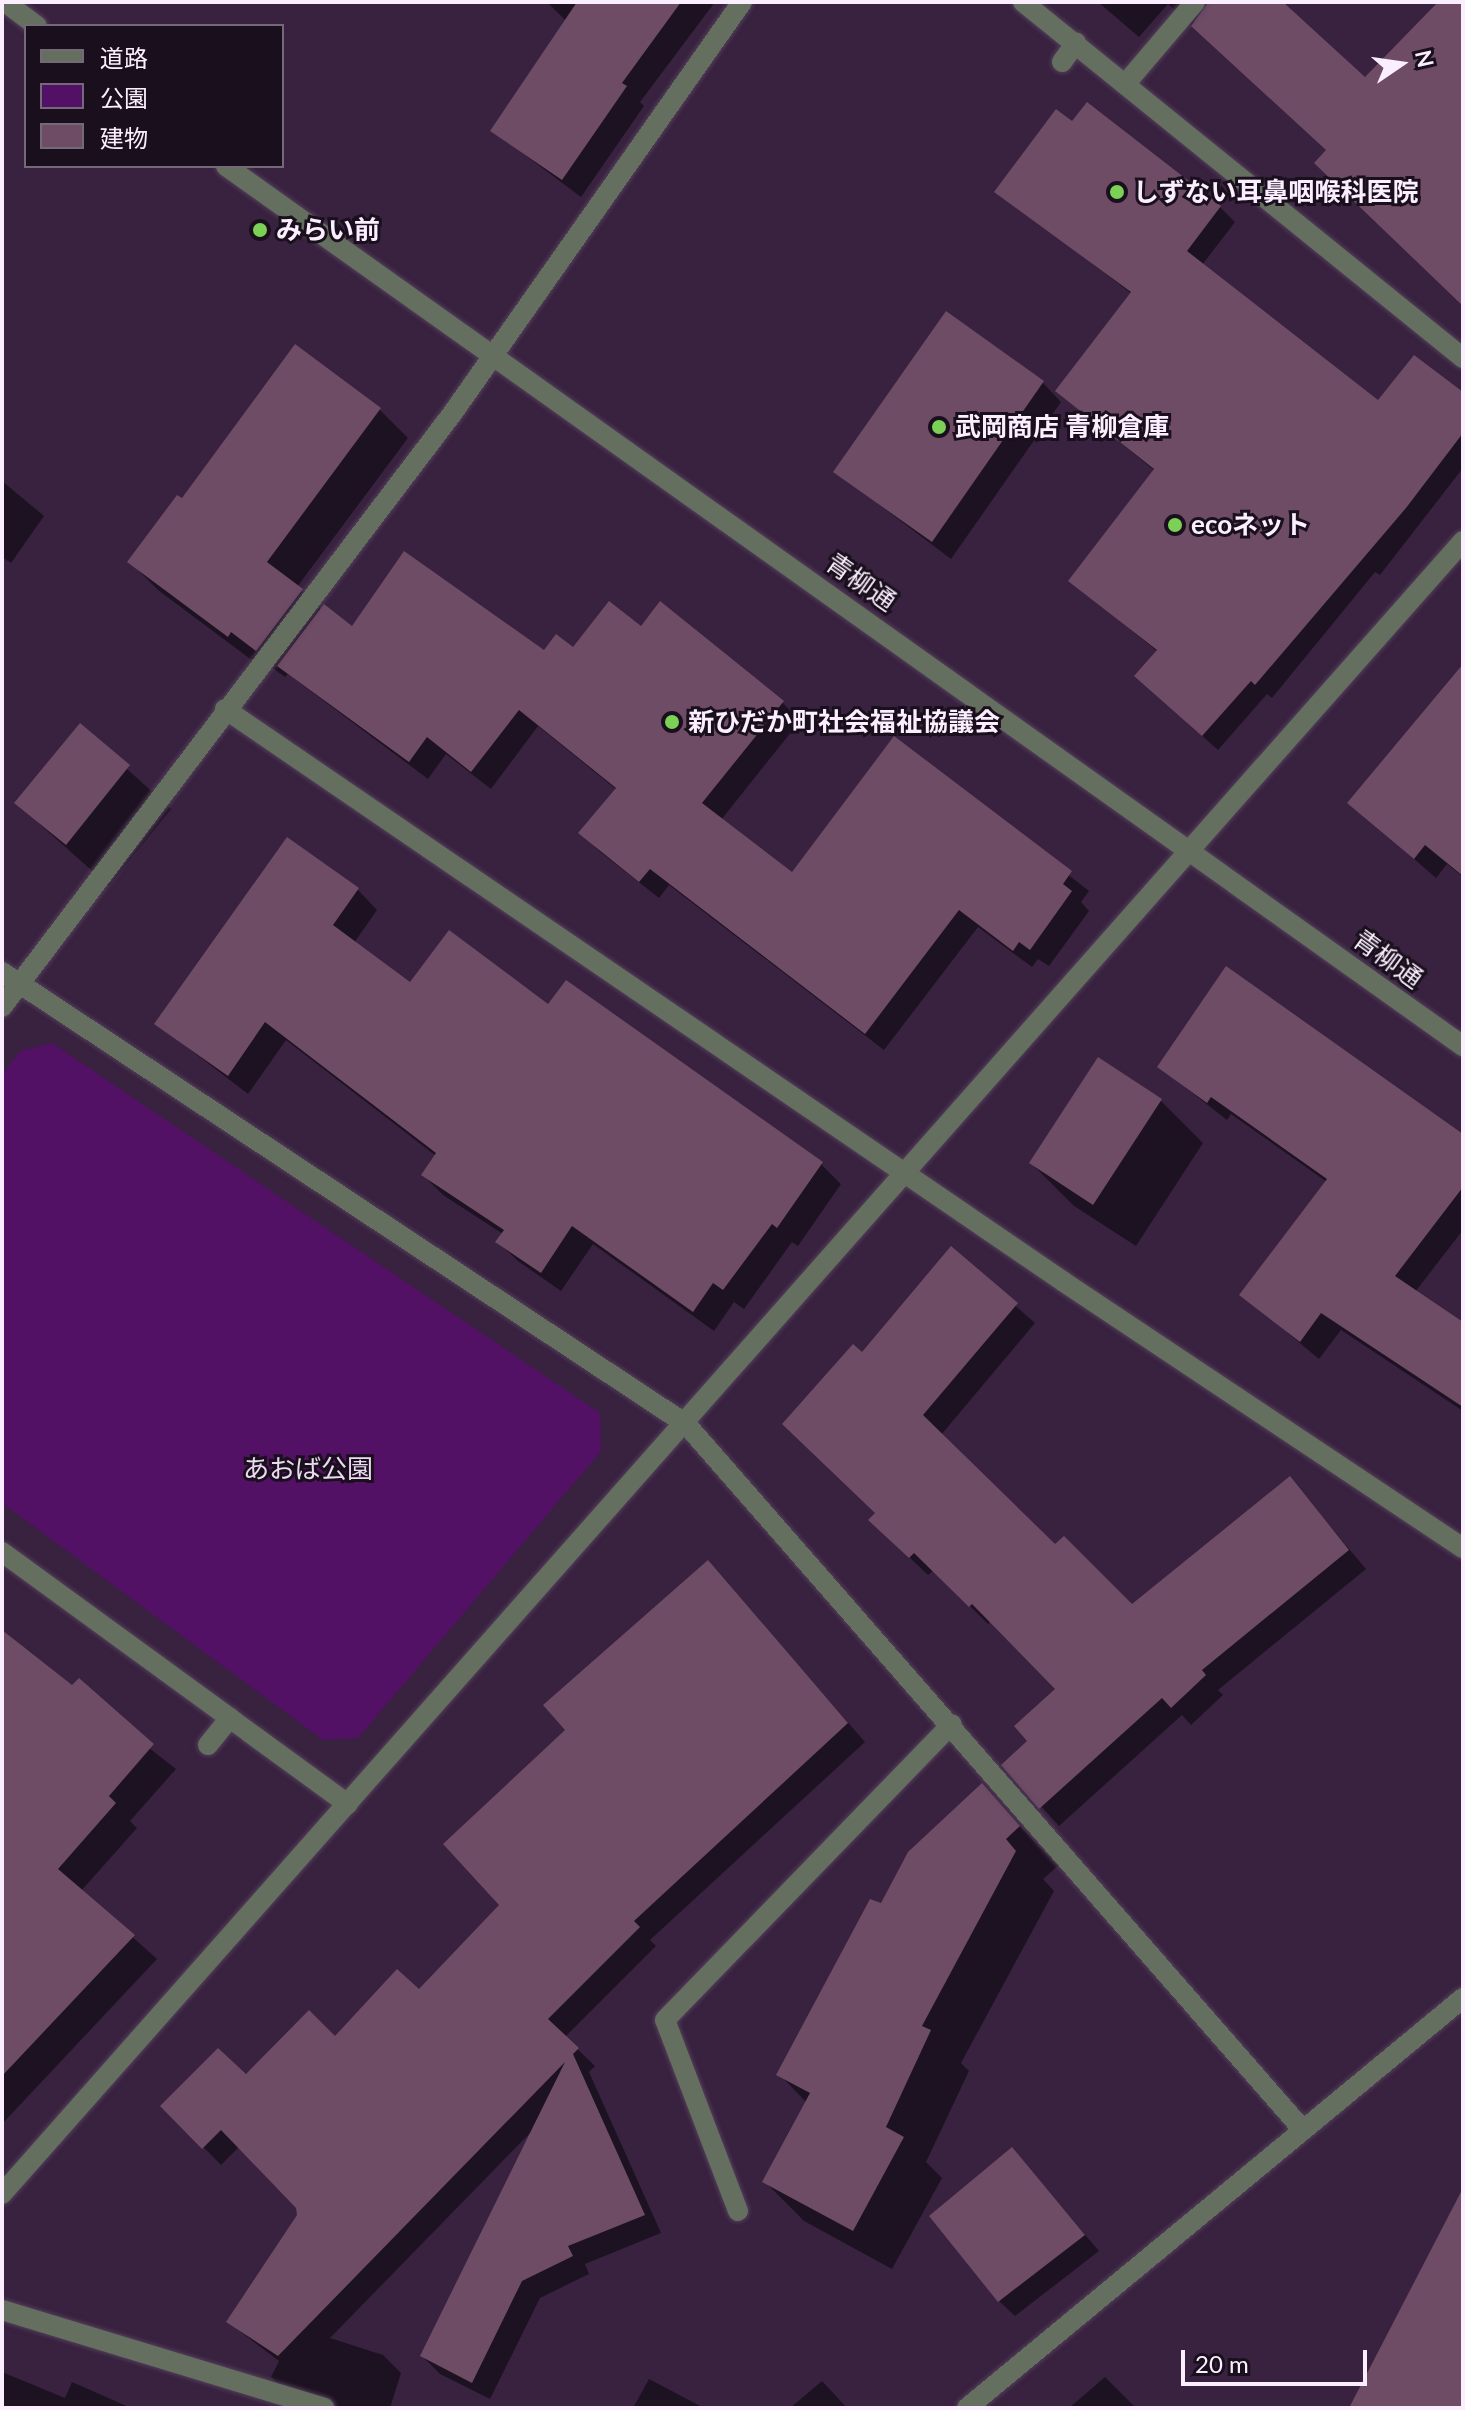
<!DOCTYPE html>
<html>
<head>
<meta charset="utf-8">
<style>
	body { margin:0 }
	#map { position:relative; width:1465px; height:2410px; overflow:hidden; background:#38223f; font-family:Lato,"Noto Sans JP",sans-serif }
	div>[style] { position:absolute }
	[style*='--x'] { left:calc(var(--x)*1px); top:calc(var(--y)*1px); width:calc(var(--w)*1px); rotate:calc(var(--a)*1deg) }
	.green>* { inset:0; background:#521164 }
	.shadow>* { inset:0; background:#0007 }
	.building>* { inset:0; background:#6f4c65 }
	.roads { filter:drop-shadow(0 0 2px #533f5a) drop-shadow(0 0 2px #533f5a) }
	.minor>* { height:20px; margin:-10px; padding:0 10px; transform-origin:10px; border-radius:10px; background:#646f60 }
	.dots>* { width:22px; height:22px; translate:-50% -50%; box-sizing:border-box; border:4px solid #1a101d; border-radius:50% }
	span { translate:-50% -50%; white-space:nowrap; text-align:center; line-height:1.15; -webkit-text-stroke:6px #1a101d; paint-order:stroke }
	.poi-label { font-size:26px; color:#fbefff; font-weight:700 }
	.left { translate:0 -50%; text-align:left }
	.street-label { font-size:26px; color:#fbefff }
	.park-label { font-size:26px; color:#ecd9f2 }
	.frame { position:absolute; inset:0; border:4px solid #fbefff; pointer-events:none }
	.legend { position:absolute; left:24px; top:24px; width:260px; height:144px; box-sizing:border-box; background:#1a101d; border:2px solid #746977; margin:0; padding:10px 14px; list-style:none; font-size:24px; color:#fbefff }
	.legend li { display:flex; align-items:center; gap:16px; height:40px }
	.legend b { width:40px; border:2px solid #746977 }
	.north { position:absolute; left:1361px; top:24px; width:80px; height:80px; -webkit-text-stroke:6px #1a101d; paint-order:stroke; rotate:77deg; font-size:22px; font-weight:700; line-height:32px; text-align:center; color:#fbefff }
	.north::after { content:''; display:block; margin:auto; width:28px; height:36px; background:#fbefff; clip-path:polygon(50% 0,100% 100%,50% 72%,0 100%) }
	.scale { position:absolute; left:1181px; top:2350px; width:186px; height:36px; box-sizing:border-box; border:4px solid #fbefff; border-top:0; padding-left:10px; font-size:24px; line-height:28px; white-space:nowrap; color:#fbefff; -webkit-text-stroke:6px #1a101d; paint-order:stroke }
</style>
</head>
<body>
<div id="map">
	<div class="green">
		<i style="clip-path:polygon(52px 1043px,600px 1413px,601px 1451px,358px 1738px,323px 1740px,2px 1503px,2px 1075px,20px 1051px)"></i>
	</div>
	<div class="shadow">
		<i style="clip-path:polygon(547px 2px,715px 2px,640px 102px,644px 106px,581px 197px,493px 131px,567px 22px)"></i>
		<i style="clip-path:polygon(1098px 2px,1280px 2px,1365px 80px,1441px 2px,1463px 2px,1463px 304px,1328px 151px,1168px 4px,1139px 37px)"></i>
		<i style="clip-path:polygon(1073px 124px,1220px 207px,1235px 222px,1202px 265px,1378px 403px,1463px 395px,1463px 468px,1380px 575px,1375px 572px,1272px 698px,1267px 694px,1218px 750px,1152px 691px,1158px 652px,1070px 580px,1155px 471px,1057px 391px,1132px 294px,997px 191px)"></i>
		<i style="clip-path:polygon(296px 347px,380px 410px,408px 438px,297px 587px,322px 610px,353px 629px,545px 652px,573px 650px,641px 629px,782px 702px,800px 721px,721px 820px,792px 875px,895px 739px,1089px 891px,1081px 902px,1089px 911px,1049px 966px,1038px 959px,1032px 967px,978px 927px,884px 1050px,669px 885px,659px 898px,599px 851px,581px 833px,617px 790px,538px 726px,491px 789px,446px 754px,428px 779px,288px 674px,285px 677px,260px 659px,257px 664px,158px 590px,130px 562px,182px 501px)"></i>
		<i style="clip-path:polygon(1043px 383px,1061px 402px,951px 559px,836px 472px)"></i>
		<i style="clip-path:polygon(2px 481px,44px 516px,11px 563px,2px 557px)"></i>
		<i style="clip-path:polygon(1463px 668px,1463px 877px,1447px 864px,1436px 878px,1350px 803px)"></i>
		<i style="clip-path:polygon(80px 726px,171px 809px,109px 886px,16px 803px)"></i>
		<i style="clip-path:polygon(358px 890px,377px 910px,354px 943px,410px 985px,549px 1006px,821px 1164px,841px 1184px,798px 1246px,792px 1242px,744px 1309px,734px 1302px,714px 1331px,593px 1244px,561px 1291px,518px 1261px,498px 1242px,503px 1234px,443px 1195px,423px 1175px,436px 1156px,286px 1040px,248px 1094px,157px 1024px)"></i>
		<i style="clip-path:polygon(1159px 1067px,1463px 1138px,1463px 1230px,1415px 1292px,1463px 1325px,1463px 1411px,1341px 1330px,1319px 1359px,1242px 1295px,1327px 1182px,1231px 1114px,1227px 1120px)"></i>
		<i style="clip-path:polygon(1161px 1101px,1203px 1143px,1136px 1246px,1074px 1206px,1031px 1163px)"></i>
		<i style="clip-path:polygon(951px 1249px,1035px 1323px,941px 1435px,1055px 1547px,1132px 1607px,1290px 1479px,1366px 1569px,1218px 1690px,1223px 1695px,1191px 1725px,1182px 1715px,1059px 1826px,1004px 1765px,1030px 1741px,1058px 1689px,991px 1621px,988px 1624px,934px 1570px,928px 1575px,889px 1538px,877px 1513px,862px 1354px)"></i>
		<i style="clip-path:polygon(708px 1563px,865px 1742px,650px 1940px,656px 1946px,565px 2037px,595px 2066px,589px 2072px,661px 2233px,585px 2264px,589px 2274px,540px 2298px,490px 2399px,440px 2374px,422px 2356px,532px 2131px,330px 2338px,383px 2355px,401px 2373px,390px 2408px,332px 2408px,289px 2395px,271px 2377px,279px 2361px,228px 2322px,299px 2215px,298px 2208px,239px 2147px,221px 2165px,163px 2106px,335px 2039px,419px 1992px,502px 1905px,567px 1730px)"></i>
		<i style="clip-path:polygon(2px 1633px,176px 1769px,130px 1821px,137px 1828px,81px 1891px,157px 1959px,2px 2124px)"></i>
		<i style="clip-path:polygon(982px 1786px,1058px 1866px,1043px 1879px,1054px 1891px,961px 2063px,969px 2071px,926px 2162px,942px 2178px,892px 2269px,804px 2221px,765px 2182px,807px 2103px,779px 2074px,881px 1906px)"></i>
		<i style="clip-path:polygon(1012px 2149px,1099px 2251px,1015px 2316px,999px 2301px)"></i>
		<i style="clip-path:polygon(2px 2372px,65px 2398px,72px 2382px,131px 2408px,2px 2408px)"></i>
		<i style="clip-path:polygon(1105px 2377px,1136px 2408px,1069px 2408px)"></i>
		<i style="clip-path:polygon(649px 2379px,704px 2408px,633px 2408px)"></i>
		<i style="clip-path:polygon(822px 2381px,847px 2408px,790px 2408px)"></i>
	</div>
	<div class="building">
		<i style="clip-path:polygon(577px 2px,681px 2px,622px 83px,627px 86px,562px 180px,490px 131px)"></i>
		<i style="clip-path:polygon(1208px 2px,1283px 2px,1365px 77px,1438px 2px,1463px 2px,1463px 306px,1314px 163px,1326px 150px,1191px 26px)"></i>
		<i style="clip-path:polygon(1087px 102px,1221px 206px,1187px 251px,1378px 400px,1414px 355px,1463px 392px,1463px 433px,1406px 508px,1255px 685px,1251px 681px,1202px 736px,1134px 676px,1157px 650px,1068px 581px,1154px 469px,1055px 391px,1131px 292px,994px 192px,1056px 109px,1072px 121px)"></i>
		<i style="clip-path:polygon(946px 311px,1044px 381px,932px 542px,833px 472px)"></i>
		<i style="clip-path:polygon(295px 344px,381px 408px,267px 562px,303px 589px,256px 651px,231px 632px,228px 637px,127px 562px,177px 495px,182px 498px)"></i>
		<i style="clip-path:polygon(404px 551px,544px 650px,556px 634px,573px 647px,609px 601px,641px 626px,660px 601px,784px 701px,702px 803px,792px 872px,894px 736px,1072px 871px,1063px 884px,1072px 891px,1030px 950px,1019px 942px,1013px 951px,959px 910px,865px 1034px,650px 869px,639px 882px,578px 833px,616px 788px,519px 710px,471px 772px,427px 737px,409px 762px,277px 666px,324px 604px,352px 626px)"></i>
		<i style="clip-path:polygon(1463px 664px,1463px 876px,1425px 845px,1414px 859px,1347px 803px)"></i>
		<i style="clip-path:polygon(80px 723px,130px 765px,66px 845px,14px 803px)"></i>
		<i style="clip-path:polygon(287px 837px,359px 888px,333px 925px,410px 982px,449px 930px,548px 1004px,566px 980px,823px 1162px,777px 1228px,772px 1224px,723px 1290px,713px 1283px,693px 1312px,572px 1226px,541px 1273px,495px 1242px,504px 1230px,421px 1175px,436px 1153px,265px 1022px,228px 1076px,154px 1024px)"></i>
		<i style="clip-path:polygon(1226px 966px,1463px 1134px,1463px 1187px,1395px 1276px,1463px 1322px,1463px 1407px,1321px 1313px,1300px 1342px,1239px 1295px,1327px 1179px,1211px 1097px,1207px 1103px,1157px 1067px)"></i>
		<i style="clip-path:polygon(1098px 1057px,1162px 1099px,1093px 1205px,1029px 1163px)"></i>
		<i style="clip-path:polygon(951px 1246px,1018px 1303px,923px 1415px,1055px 1544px,1064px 1536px,1132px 1604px,1290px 1476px,1349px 1550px,1202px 1670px,1206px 1675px,1171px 1708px,1162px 1698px,1039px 1809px,1001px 1765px,1027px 1741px,1014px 1726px,1055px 1689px,972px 1604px,969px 1607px,914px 1553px,909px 1558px,868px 1520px,875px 1513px,782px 1424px,853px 1344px,862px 1352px)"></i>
		<i style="clip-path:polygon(708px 1560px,848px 1723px,634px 1921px,640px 1927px,548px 2019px,579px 2048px,573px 2054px,645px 2215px,568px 2246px,573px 2256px,522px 2281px,472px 2383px,420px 2356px,565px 2062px,278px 2356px,226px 2322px,297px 2215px,296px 2208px,221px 2130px,202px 2149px,160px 2106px,218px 2048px,246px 2074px,309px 2010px,335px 2036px,397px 1969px,419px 1989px,499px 1905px,443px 1844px,565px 1730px,543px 1705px)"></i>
		<i style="clip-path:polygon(2px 1630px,72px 1685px,79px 1678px,154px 1744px,109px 1796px,116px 1803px,58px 1869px,135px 1935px,2px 2076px)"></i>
		<i style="clip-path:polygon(982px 1783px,1020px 1826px,1006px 1839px,1016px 1851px,922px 2026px,931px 2030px,886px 2127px,904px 2137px,853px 2231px,762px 2182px,810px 2093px,776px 2075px,870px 1899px,881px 1903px,908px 1852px)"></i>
		<i style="clip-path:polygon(1012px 2147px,1085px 2235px,998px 2302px,929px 2216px)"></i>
		<i style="clip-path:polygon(1463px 2188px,1463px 2408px,1349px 2408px)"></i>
	</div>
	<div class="roads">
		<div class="minor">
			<i style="--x:5;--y:2;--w:40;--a:37"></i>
			<i style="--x:1023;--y:2;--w:566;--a:38.98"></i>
			<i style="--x:1062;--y:62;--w:24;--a:-54"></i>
			<i style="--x:1127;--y:82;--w:105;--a:-49.6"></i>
			<i style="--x:226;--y:166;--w:1518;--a:35.43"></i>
			<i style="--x:225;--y:709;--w:1016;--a:34.33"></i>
			<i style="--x:1064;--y:1282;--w:480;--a:33.7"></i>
			<i style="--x:2;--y:972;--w:820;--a:33.46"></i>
			<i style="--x:686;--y:1424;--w:936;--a:48.85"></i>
			<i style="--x:2;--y:1007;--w:744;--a:-52.81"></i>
			<i style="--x:452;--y:414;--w:504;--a:-54.86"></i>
			<i style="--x:2;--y:1552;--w:428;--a:36.1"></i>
			<i style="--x:208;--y:1745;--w:35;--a:-51"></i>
			<i style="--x:2;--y:2194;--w:2206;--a:-48.53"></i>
			<i style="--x:738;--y:2211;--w:204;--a:-110.9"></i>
			<i style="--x:665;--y:2020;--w:412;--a:-45.9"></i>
			<i style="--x:2;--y:2310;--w:337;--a:16.9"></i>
			<i style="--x:967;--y:2408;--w:644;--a:-39.58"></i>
		</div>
	</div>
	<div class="dots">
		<i style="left:1117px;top:192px;background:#7bd156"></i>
		<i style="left:260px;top:230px;background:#7bd156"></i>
		<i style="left:939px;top:427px;background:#7bd156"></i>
		<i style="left:1175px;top:525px;background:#7bd156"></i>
		<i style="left:672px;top:722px;background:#7bd156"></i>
	</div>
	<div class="poi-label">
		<span class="left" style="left:1133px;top:192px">しずない耳鼻咽喉科医院</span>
		<span class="left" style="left:276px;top:230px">みらい前</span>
		<span class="left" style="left:955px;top:427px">武岡商店 青柳倉庫</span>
		<span class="left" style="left:1191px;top:525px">ecoネット</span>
		<span class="left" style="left:688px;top:722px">新ひだか町社会福祉協議会</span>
	</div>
	<div class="street-label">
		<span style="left:861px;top:582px;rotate:35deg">青柳通</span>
		<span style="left:1388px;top:959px;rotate:36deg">青柳通</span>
	</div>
	<div class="park-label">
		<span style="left:308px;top:1469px">あおば公園</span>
	</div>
	<div class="frame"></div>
	<ul class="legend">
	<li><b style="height:10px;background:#646f60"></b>道路</li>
	<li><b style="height:22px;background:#521164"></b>公園</li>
	<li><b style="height:22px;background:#6f4c65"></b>建物</li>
	</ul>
	<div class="north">N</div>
	<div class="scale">20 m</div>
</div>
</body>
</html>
